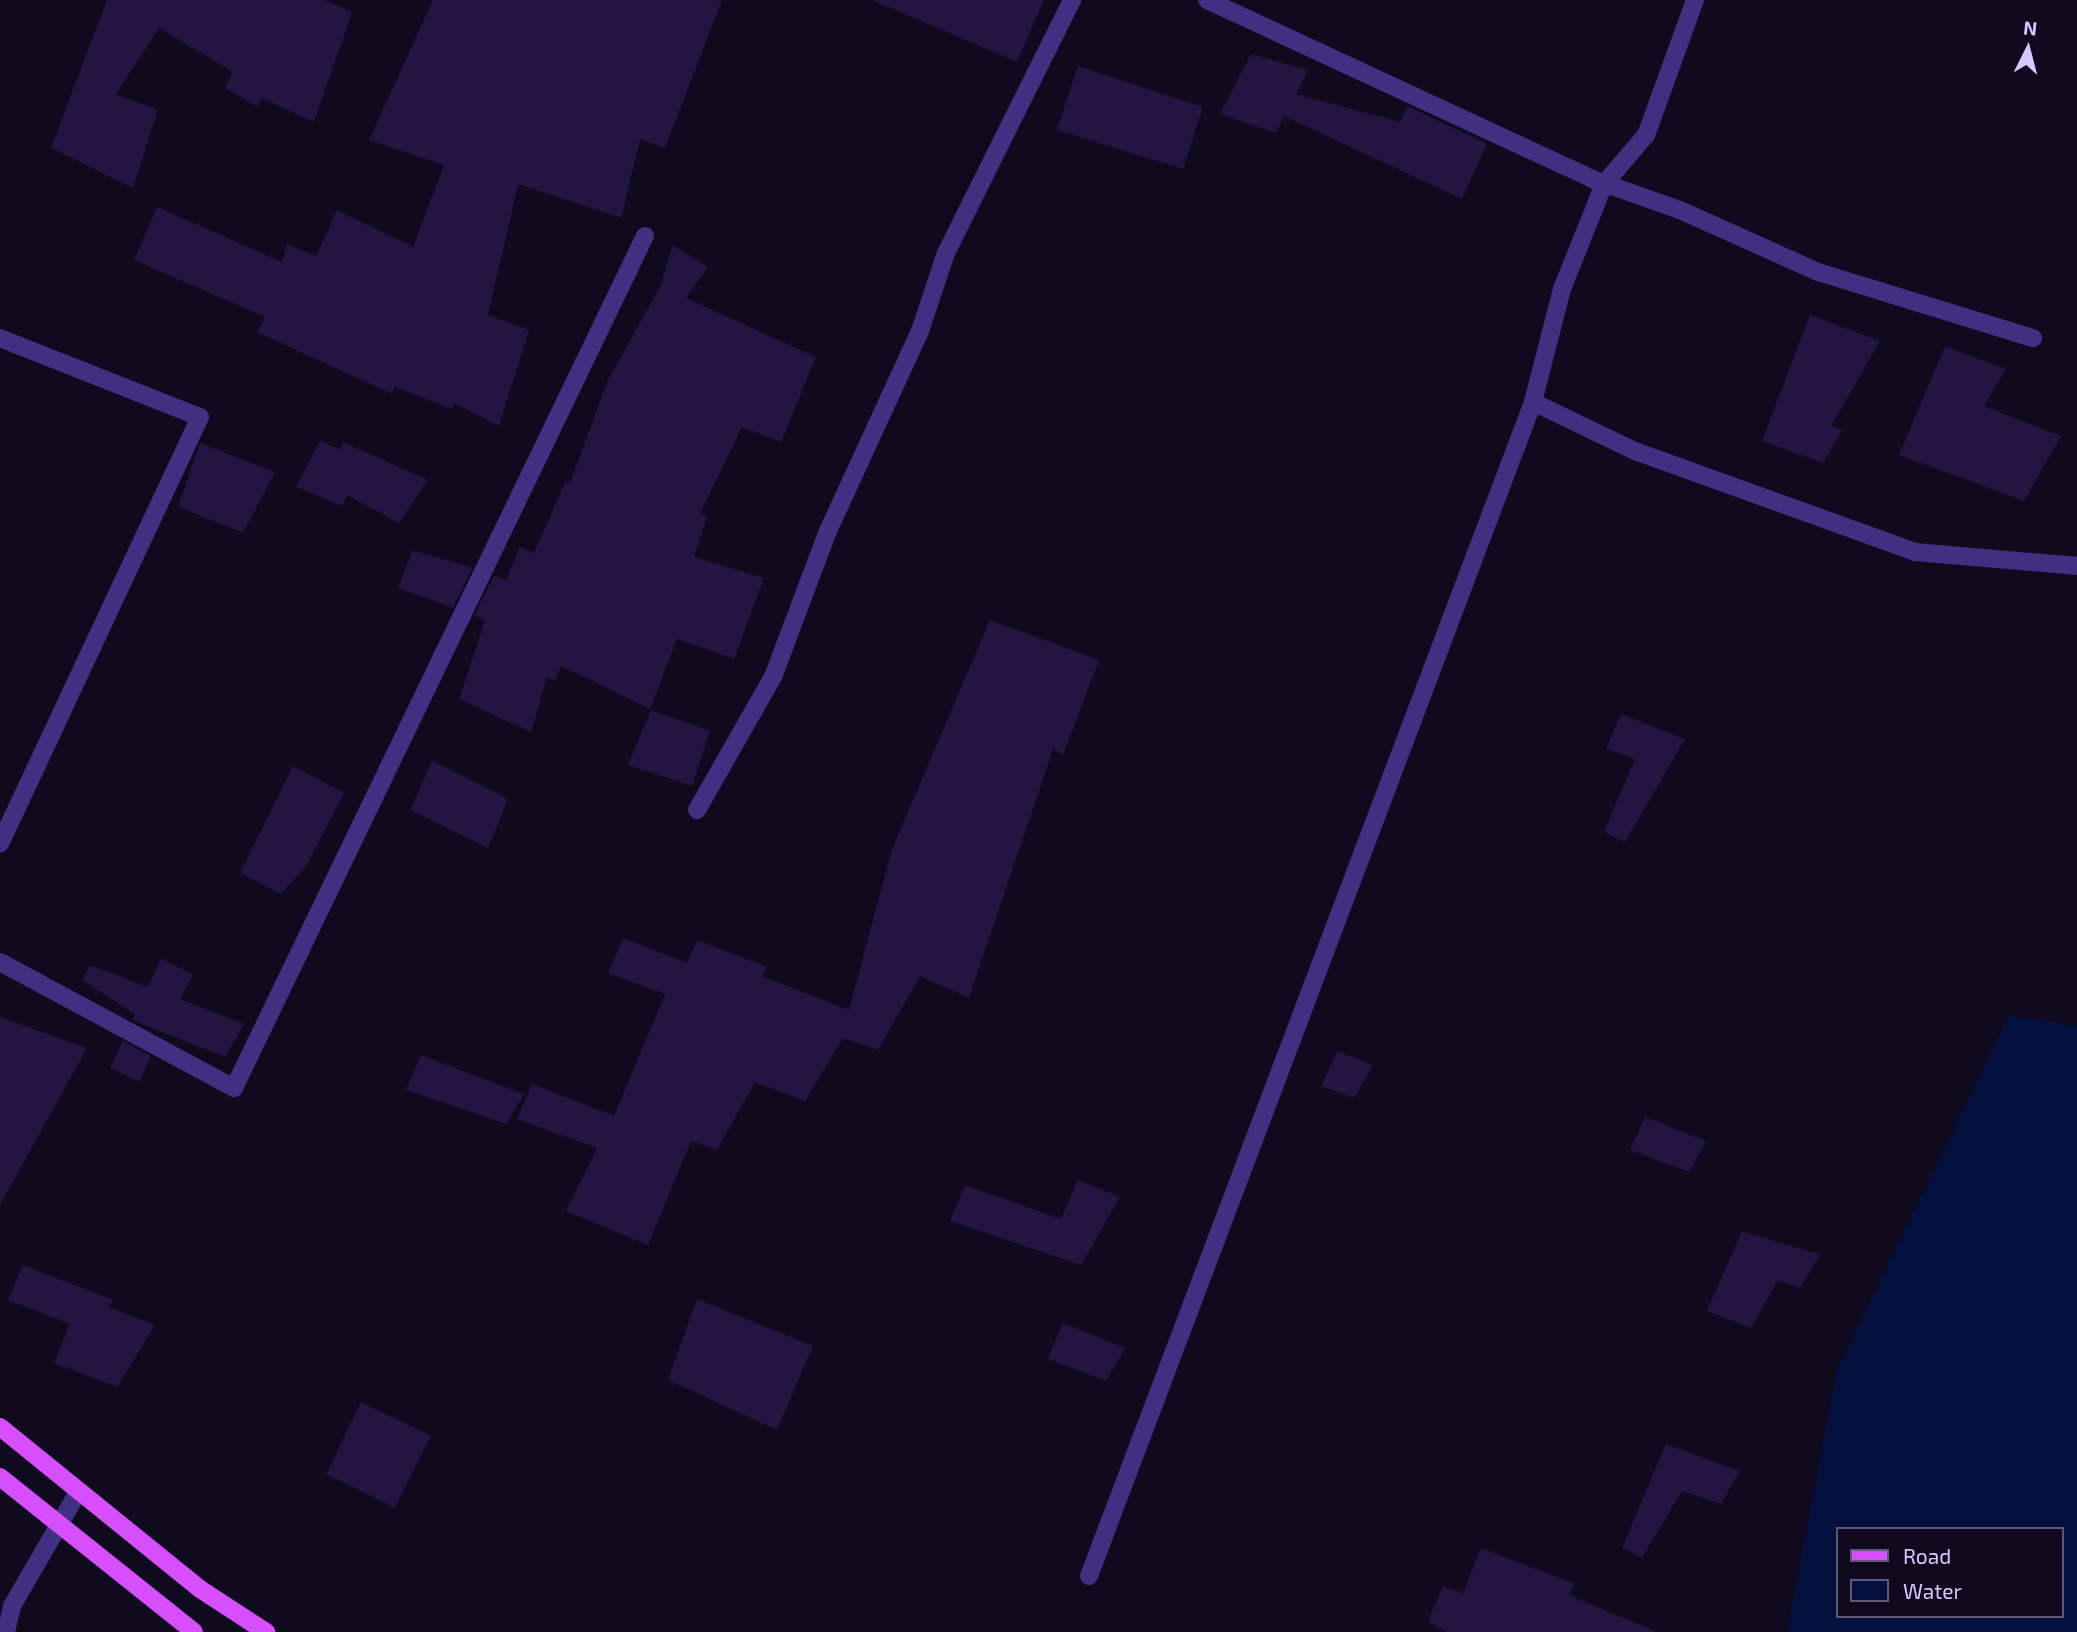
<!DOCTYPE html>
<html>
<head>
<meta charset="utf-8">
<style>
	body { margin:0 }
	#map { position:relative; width:2077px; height:1632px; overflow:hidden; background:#100a1e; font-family:"Exo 2",sans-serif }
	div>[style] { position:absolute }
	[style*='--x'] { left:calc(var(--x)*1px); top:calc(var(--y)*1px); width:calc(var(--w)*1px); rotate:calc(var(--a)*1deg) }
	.water>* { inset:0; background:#04103d }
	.building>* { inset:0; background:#241441 }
	.minor>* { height:18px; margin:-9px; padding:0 9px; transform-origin:9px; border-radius:9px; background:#3f3082 }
	.major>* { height:18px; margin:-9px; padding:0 9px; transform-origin:9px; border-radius:9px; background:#d74eff }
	span { translate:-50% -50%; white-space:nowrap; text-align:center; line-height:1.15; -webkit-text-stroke:7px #100a1e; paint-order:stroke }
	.legend { position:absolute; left:1836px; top:1527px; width:228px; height:91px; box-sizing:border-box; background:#100a1e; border:2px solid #5f5678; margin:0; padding:9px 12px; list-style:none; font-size:21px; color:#d5c7ff }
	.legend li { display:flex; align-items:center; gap:14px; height:35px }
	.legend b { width:35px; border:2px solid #5f5678 }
	.north { position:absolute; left:1993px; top:14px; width:70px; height:70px; -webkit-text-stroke:5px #100a1e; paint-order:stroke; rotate:6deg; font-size:19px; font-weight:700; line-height:28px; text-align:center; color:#d5c7ff }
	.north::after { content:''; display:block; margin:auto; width:24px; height:32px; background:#d5c7ff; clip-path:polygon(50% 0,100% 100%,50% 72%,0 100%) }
</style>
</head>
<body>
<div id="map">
	<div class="water">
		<i style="clip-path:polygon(evenodd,2009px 1015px,2077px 1026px,2077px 1632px,1787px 1632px,1837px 1370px,2009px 1015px,1837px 1529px,2061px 1529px,2061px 1616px,1837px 1616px,1837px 1529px)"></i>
	</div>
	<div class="building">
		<i style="clip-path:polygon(107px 0,325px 0,352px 12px,314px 122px,261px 98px,258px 107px,225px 88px,233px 72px,159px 28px,116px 94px,158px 110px,133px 188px,51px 148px)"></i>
		<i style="clip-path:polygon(433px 0,722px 0,665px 148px,640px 139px,621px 218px,518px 184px,488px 315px,529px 330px,499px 426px,454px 403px,452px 409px,395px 387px,392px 394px,257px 332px,265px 317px,134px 260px,157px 207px,282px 262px,287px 244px,316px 256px,337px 210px,413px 247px,444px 165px,369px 140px)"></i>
		<i style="clip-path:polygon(872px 0,1044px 0,1017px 62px)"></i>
		<i style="clip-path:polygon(1251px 54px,1308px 70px,1296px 94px,1400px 122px,1407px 106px,1487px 144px,1462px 199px,1284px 116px,1276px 133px,1220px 114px)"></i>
		<i style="clip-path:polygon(1078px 66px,1203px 107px,1183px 169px,1057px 130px)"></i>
		<i style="clip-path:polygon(673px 245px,708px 267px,686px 298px,816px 357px,781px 442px,742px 427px,700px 514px,707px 516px,694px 557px,764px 578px,734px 659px,677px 639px,650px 709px,561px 666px,555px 680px,547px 677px,531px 732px,459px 699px,485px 620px,474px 616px,494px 576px,506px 580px,520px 547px,534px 553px,565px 482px,570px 483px,607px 382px,660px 287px)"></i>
		<i style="clip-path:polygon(1810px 315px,1880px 341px,1831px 426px,1842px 430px,1823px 463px,1762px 441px)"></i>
		<i style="clip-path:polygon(1945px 346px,2006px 369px,1984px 406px,2061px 436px,2024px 501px,1899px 455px)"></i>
		<i style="clip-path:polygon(320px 441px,340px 449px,343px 442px,428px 480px,399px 523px,347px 495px,343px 506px,296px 487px)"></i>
		<i style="clip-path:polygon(200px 443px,275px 472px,243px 533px,178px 507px)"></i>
		<i style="clip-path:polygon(413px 550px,472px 568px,453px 608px,398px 588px)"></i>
		<i style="clip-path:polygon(990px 620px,1099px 660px,1063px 755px,1053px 749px,969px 998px,920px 976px,878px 1050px,843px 1038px,805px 1101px,755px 1082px,717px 1150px,691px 1141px,648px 1245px,566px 1211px,597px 1148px,517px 1119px,532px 1084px,614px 1116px,665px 994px,608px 973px,623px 938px,687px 963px,697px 940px,767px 967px,762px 976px,849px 1010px,892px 849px)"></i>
		<i style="clip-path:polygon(651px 710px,710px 731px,692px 786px,628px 765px)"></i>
		<i style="clip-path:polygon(1621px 714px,1685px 739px,1625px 842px,1604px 832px,1635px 759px,1606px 749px)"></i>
		<i style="clip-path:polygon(432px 761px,508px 799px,488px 848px,410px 810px)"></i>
		<i style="clip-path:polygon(293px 766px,344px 793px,306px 866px,281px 894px,240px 873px)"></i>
		<i style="clip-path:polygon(161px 958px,193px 975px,180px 999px,244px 1024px,225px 1057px,132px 1020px,135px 1014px,82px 980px,90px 965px,148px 987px)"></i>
		<i style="clip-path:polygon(0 1017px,87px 1048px,0 1205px)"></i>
		<i style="clip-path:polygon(123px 1041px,151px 1056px,139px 1082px,110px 1068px)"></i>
		<i style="clip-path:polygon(1337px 1051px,1373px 1065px,1354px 1098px,1321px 1086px)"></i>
		<i style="clip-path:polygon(421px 1055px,524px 1094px,506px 1124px,406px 1090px)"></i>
		<i style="clip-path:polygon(1645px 1117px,1706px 1141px,1689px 1172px,1630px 1150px)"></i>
		<i style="clip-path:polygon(1078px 1180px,1120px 1197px,1081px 1265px,950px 1221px,965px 1185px,1061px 1219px)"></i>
		<i style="clip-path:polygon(1742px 1231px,1820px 1255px,1800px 1288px,1778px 1280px,1751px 1328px,1707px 1311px)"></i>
		<i style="clip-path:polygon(23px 1265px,113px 1300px,109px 1307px,155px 1325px,117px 1387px,54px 1363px,70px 1324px,8px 1300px)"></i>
		<i style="clip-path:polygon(697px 1299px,813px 1346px,777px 1430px,668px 1380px)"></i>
		<i style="clip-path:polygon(1063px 1323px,1125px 1348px,1106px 1381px,1048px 1359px)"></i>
		<i style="clip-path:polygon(361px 1402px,431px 1436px,395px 1508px,326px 1474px)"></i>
		<i style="clip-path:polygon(1666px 1444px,1740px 1471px,1721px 1504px,1682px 1491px,1642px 1558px,1622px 1548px)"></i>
		<i style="clip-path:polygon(1481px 1548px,1575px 1584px,1569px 1595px,1657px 1632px,1446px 1632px,1428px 1621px,1443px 1586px,1463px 1593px)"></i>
	</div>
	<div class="minor">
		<i style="--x:1207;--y:0;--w:425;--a:24.9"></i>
		<i style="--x:1592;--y:179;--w:93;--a:19.4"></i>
		<i style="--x:1680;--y:210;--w:151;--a:24.2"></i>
		<i style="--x:1818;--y:272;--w:225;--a:17.1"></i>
		<i style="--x:1695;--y:0;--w:144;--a:109.9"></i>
		<i style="--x:1646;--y:135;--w:65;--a:130.6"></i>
		<i style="--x:1604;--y:184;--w:113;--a:111.8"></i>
		<i style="--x:1562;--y:289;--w:117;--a:104.4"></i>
		<i style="--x:1533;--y:402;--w:113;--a:25.7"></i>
		<i style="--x:1635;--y:451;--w:298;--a:19.8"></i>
		<i style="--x:1915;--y:552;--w:163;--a:4.9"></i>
		<i style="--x:0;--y:338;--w:215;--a:21.6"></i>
		<i style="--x:200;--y:417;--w:471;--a:115.1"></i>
		<i style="--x:697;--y:810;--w:153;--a:-60.3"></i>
		<i style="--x:773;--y:677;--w:156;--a:-69.4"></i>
		<i style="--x:828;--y:531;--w:220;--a:-65.3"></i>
		<i style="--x:920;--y:331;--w:82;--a:-71.6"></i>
		<i style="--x:946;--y:253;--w:283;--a:-63.5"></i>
		<i style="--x:0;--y:962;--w:266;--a:28.3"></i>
		<i style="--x:234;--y:1088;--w:946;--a:-64.25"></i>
		<i style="--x:1089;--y:1576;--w:1255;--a:-69.28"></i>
		<i style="--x:6;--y:1632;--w:27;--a:-77"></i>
		<i style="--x:12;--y:1606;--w:132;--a:-59.9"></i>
	</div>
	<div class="major">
		<i style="--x:0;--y:1427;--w:257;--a:39"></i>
		<i style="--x:200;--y:1589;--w:79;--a:33.1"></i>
		<i style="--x:0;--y:1477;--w:248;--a:38.6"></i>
	</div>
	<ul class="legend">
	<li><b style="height:9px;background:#d74eff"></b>Road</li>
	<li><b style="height:19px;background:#04103d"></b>Water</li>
	</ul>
	<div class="north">N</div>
</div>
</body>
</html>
